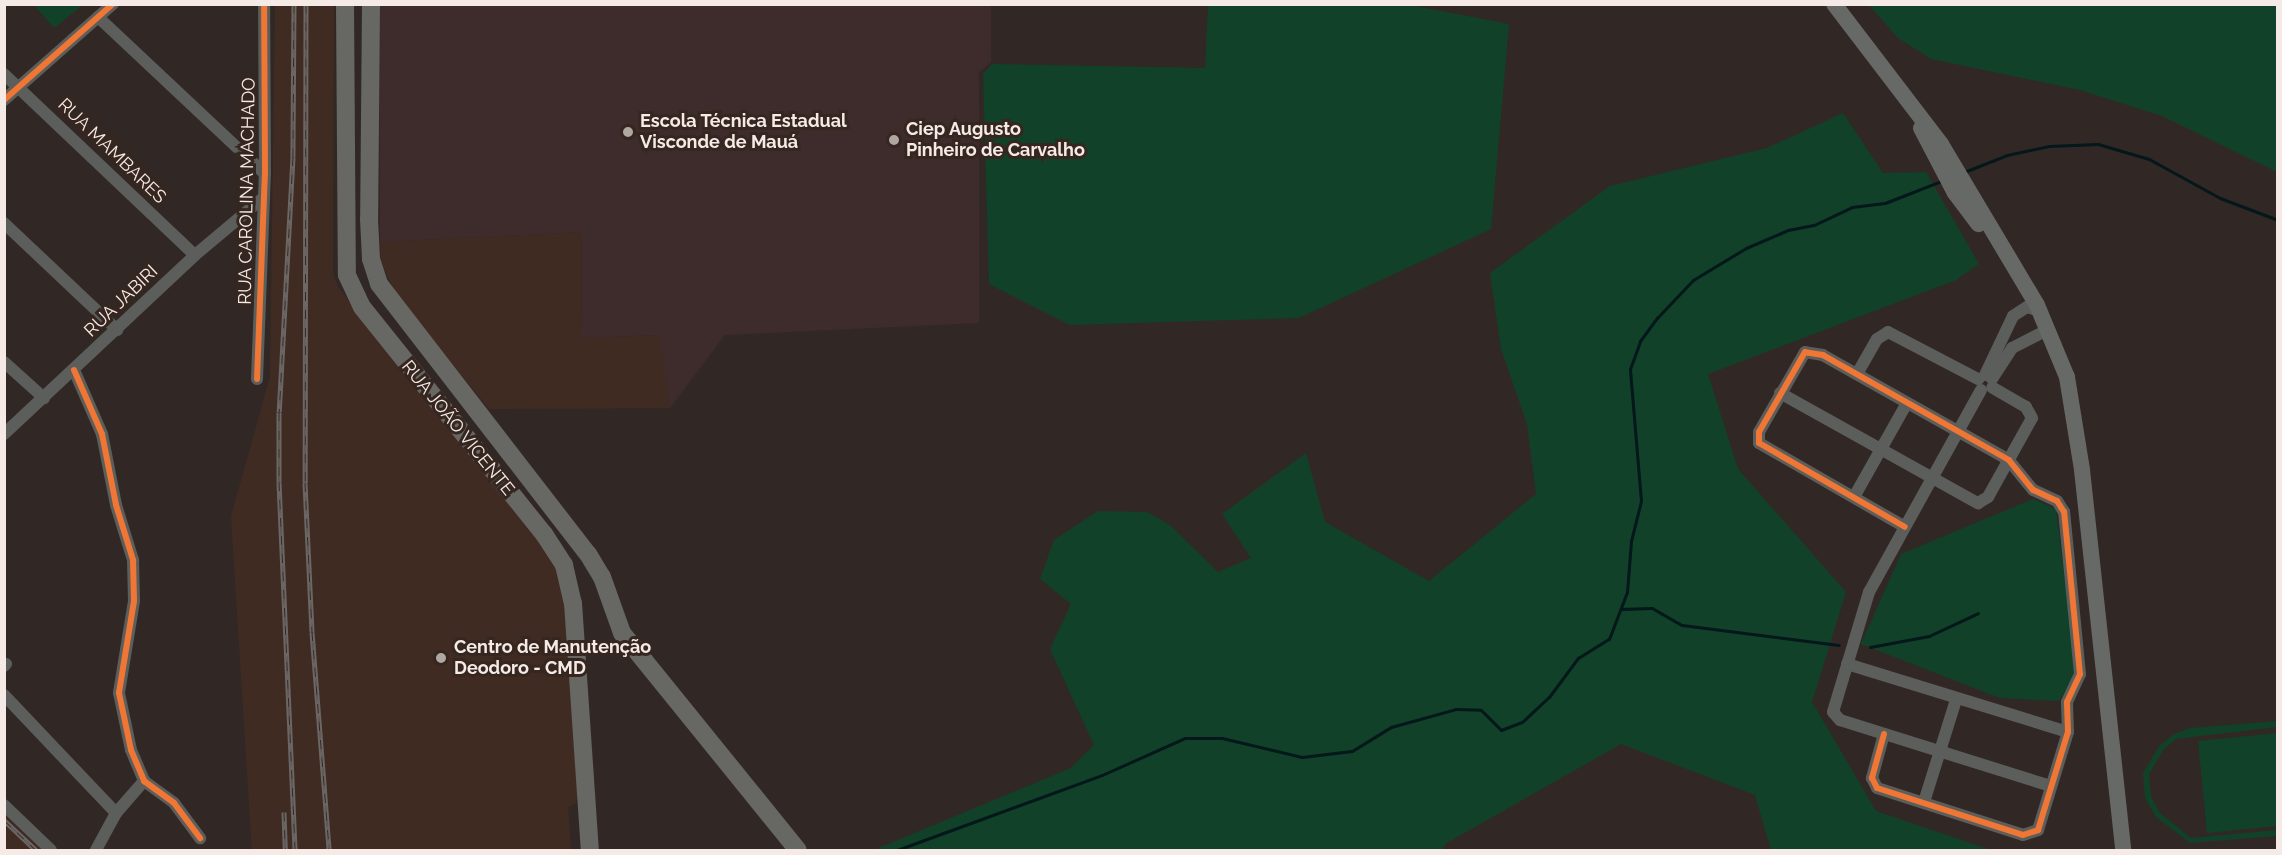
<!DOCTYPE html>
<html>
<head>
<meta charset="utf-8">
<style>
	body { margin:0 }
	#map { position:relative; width:2282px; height:855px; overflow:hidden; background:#312825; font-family:Raleway,sans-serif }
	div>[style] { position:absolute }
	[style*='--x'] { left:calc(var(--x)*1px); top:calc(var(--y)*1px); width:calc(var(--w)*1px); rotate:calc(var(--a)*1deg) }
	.built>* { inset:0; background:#402b23 }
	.education>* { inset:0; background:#3e2b2c }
	.green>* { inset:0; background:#114129 }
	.stream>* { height:3px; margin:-1.5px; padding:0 1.5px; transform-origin:1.5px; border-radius:1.5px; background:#04171a }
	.street>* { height:12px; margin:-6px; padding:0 6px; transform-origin:6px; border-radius:6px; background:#5c5e5b }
	.secondary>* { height:16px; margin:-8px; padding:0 8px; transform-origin:8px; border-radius:8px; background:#676966 }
	.primary>* { height:18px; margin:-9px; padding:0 9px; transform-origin:9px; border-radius:9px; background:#676764 }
	.rail>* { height:5px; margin-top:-2.5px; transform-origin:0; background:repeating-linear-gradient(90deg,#362620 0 9px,#6a6765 0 18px); box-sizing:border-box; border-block:2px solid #6a6765 }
	.cycleway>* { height:6px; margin:-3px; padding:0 3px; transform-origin:3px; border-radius:3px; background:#f07635 }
	.dots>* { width:16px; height:16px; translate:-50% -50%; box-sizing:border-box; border:3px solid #362620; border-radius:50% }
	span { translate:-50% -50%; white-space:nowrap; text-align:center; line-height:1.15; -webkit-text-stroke:6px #362620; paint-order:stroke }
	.poi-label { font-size:18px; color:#f5eae6; font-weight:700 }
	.left { translate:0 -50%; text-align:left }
	.street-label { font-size:18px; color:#f5eae6 }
	.frame { position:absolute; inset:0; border:6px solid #f5eae6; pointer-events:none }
</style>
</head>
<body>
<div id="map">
	<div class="built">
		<i style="clip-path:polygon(275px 5px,334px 5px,333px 273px,338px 287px,538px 536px,557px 568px,565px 593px,578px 795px,575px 804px,568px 807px,571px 850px,252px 850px,231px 516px,270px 377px)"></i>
		<i style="clip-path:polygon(582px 232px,581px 338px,660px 335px,670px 408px,489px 409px,393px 290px,381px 260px,380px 242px)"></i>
		<i style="clip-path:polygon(5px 811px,45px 850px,5px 850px)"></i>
	</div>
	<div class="education">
		<i style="clip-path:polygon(379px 5px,991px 5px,991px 62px,979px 72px,979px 323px,725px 335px,670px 408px,659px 335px,581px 338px,582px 232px,380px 242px)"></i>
	</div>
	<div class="green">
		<i style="clip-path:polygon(34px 5px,83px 5px,54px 28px)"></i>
		<i style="clip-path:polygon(1208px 5px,1410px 5px,1509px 24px,1491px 229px,1299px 318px,1070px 325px,989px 284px,983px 74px,992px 64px,1205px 68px)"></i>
		<i style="clip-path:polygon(1869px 5px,2277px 5px,2277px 172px,2162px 116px,2080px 90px,1931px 59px,1898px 38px)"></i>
		<i style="clip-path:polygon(1843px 113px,1883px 173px,1926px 172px,1979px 264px,1956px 280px,1708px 374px,1738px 469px,1846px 592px,1812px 702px,1876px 811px,1991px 850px,1771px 850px,1755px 795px,1621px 744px,1445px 844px,1443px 850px,874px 850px,1071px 768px,1094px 745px,1050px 649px,1071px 604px,1040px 579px,1054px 540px,1098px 511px,1147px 512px,1170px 525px,1218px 572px,1251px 558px,1222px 514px,1306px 453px,1325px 522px,1429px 581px,1536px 494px,1527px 424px,1501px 349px,1490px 273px,1610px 186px,1767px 148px)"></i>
		<i style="clip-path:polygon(2033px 499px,2056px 509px,2075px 665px,2071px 682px,2059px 701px,2000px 698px,1861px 644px,1901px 554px)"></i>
		<i style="clip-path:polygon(2277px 721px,2277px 727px,2176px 739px,2164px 749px,2149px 774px,2151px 796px,2160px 813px,2191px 838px,2277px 830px,2277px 836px,2190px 843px,2156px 817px,2145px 798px,2143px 773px,2160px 745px,2174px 734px,2191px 728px)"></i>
		<i style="clip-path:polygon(2277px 733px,2277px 826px,2207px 833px,2198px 741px)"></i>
	</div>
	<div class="stream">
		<i style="--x:1964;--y:172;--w:46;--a:-21.6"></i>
		<i style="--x:2007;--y:155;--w:43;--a:-12.1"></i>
		<i style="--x:2049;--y:146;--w:49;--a:-2.3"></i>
		<i style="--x:2098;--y:144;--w:53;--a:16.4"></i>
		<i style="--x:2149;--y:159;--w:81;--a:28.8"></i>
		<i style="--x:2220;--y:198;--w:62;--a:20.8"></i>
		<i style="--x:1621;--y:609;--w:31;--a:-2"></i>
		<i style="--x:1652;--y:608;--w:34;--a:30"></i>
		<i style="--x:1682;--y:625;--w:158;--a:7.3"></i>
		<i style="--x:1870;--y:647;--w:60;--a:-10.6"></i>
		<i style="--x:1929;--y:636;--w:54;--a:-25.1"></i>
		<i style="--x:897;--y:850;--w:218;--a:-20.1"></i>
		<i style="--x:1102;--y:775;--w:91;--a:-24"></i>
		<i style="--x:1185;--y:738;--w:37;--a:0"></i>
		<i style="--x:1222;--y:738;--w:82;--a:13.4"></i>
		<i style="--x:1302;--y:757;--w:50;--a:-6.8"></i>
		<i style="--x:1352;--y:751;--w:46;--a:-31.6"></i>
		<i style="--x:1391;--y:727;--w:67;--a:-15.5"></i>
		<i style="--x:1456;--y:709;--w:25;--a:2"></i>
		<i style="--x:1481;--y:710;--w:28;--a:45"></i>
		<i style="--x:1501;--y:730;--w:22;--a:-21"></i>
		<i style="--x:1522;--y:722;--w:37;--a:-43"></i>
		<i style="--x:1549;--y:697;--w:49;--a:-53.4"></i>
		<i style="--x:1578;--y:658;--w:36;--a:-32"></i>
		<i style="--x:1609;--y:639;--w:50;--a:-69"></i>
		<i style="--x:1627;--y:592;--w:51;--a:-85.5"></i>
		<i style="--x:1631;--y:541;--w:41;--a:-76"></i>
		<i style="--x:1641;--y:501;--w:132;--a:-94.8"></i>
		<i style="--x:1630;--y:369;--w:30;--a:-70"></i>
		<i style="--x:1640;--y:341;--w:29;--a:-54"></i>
		<i style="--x:1657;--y:318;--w:52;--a:-46.5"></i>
		<i style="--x:1693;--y:280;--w:62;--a:-31.1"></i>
		<i style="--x:1746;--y:248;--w:46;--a:-23.2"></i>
		<i style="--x:1788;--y:230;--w:26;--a:-11"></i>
		<i style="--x:1814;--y:225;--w:42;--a:-25.3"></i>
		<i style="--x:1852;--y:207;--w:33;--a:-7"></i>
		<i style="--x:1885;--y:203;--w:60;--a:-21.4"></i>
	</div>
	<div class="street">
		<i style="--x:98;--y:17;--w:229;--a:43.2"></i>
		<i style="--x:4;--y:74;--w:263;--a:43.5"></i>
		<i style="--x:4;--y:100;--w:145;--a:-41.4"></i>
		<i style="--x:4;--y:223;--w:156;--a:43.4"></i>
		<i style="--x:4;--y:362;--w:54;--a:42"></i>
		<i style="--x:74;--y:370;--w:70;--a:66.4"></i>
		<i style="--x:102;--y:434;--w:72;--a:78.8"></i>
		<i style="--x:116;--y:505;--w:58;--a:72.8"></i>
		<i style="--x:133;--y:560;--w:41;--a:88.6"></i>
		<i style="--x:134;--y:601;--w:93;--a:99.3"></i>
		<i style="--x:119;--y:693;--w:58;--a:78.1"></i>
		<i style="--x:131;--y:750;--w:34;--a:67"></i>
		<i style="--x:144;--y:781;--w:37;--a:36"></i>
		<i style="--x:174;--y:803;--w:44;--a:53.4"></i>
		<i style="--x:1857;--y:374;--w:40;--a:-60.3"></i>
		<i style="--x:1877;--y:339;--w:13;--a:-32"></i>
		<i style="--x:1888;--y:332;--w:102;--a:27.6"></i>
		<i style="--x:1985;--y:375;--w:65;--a:-64.6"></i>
		<i style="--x:2013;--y:316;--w:17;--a:-33"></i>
		<i style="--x:2027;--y:307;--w:13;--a:18"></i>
		<i style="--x:257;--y:379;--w:205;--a:-87.8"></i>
		<i style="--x:265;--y:174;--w:170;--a:-90.3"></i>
		<i style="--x:1992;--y:379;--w:37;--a:-57"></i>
		<i style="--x:2012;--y:348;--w:38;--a:-27"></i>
		<i style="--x:1981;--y:390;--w:231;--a:119"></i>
		<i style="--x:1869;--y:592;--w:125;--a:106.7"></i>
		<i style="--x:1833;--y:712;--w:11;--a:49"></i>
		<i style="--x:1840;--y:720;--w:221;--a:17.4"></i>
		<i style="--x:1780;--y:393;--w:227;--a:29.1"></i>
		<i style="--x:1978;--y:503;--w:12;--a:-31"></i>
		<i style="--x:1988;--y:497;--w:90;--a:-60.9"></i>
		<i style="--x:2032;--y:418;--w:13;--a:-119"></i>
		<i style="--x:2026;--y:407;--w:39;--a:-150"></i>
		<i style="--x:4;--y:434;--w:262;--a:-43.1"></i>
		<i style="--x:195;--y:255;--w:90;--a:-40"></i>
		<i style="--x:1854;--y:497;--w:108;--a:-60.6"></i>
		<i style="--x:1847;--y:664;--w:231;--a:17.1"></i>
		<i style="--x:4;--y:666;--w:3;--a:-45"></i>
		<i style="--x:4;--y:695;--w:163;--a:46.5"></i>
		<i style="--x:1884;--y:734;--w:46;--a:105.3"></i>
		<i style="--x:1872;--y:778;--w:11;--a:63"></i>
		<i style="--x:1877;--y:788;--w:153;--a:17.8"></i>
		<i style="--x:2023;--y:835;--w:16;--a:-18"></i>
		<i style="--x:2038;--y:830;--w:102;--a:-73"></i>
		<i style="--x:2068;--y:732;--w:30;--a:-92"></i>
		<i style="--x:2067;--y:702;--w:31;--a:-65"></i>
		<i style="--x:2080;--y:674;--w:163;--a:-95.6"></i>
		<i style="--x:2064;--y:512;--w:13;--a:-122"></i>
		<i style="--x:2057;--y:501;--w:26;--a:-155"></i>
		<i style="--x:2033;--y:490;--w:38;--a:-129"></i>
		<i style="--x:2009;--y:460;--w:214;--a:-150.6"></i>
		<i style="--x:1823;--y:355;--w:18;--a:-171"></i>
		<i style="--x:1805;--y:352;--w:92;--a:119.9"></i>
		<i style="--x:1759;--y:432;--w:11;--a:90"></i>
		<i style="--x:1759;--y:443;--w:168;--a:29.9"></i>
		<i style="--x:1924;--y:802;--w:107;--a:-72.6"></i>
		<i style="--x:4;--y:805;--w:65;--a:43.8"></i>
		<i style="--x:96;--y:850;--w:42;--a:-61.6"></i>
		<i style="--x:116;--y:813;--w:43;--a:-48.8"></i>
	</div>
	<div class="secondary">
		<i style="--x:1834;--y:4;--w:176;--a:52.6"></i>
		<i style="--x:1941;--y:144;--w:187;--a:59.2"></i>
		<i style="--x:2037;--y:305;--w:78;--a:67.4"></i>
		<i style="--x:2067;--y:377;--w:94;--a:80.8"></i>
		<i style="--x:2082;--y:470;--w:382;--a:83.8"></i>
		<i style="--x:1921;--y:128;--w:73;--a:62.4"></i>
		<i style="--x:1955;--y:193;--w:39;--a:53"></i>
	</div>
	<div class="primary">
		<i style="--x:345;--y:4;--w:271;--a:89.6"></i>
		<i style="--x:347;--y:275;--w:35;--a:65"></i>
		<i style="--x:362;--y:307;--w:291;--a:51.3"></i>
		<i style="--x:544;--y:534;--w:37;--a:57"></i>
		<i style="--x:564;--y:565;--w:39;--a:77"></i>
		<i style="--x:573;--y:603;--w:248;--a:86.1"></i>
		<i style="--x:371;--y:4;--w:215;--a:90.5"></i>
		<i style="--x:369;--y:219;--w:40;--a:87.1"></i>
		<i style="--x:371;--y:259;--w:26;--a:72"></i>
		<i style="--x:379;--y:284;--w:341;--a:52.3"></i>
		<i style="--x:588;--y:554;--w:27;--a:59"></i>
		<i style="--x:602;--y:577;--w:59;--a:70.3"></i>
		<i style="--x:622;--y:633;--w:279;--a:51"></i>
	</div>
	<div class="rail">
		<i style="--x:294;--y:4;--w:153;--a:90.4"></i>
		<i style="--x:293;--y:157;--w:255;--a:93.1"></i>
		<i style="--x:279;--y:412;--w:70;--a:90"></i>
		<i style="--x:279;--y:482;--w:368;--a:87.5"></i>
		<i style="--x:306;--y:4;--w:479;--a:90.1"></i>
		<i style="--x:305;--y:483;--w:149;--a:87.3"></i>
		<i style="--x:312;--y:632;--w:219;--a:85.5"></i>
		<i style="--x:284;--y:812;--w:38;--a:88"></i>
		<i style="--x:4;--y:820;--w:44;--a:43.2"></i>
	</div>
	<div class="cycleway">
		<i style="--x:4;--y:100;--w:145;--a:-41.4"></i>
		<i style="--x:74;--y:370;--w:70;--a:66.4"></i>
		<i style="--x:102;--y:434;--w:72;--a:78.8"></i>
		<i style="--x:116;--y:505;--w:58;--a:72.8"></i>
		<i style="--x:133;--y:560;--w:41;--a:88.6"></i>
		<i style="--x:134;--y:601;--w:93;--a:99.3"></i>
		<i style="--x:119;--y:693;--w:58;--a:78.1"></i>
		<i style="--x:131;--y:750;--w:34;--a:67"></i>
		<i style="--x:144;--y:781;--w:37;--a:36"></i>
		<i style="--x:174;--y:803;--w:44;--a:53.4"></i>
		<i style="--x:257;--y:379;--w:205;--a:-87.8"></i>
		<i style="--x:265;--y:174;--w:170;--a:-90.3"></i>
		<i style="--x:1884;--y:734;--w:46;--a:105.3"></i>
		<i style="--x:1872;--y:778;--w:11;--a:63"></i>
		<i style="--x:1877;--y:788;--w:153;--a:17.8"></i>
		<i style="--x:2023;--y:835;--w:16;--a:-18"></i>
		<i style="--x:2038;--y:830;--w:102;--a:-73"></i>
		<i style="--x:2068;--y:732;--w:30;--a:-92"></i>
		<i style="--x:2067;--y:702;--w:31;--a:-65"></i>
		<i style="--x:2080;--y:674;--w:163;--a:-95.6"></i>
		<i style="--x:2064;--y:512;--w:13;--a:-122"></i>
		<i style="--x:2057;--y:501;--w:26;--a:-155"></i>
		<i style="--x:2033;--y:490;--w:38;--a:-129"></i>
		<i style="--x:2009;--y:460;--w:214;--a:-150.6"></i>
		<i style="--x:1823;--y:355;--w:18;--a:-171"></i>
		<i style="--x:1805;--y:352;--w:92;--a:119.9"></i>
		<i style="--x:1759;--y:432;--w:11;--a:90"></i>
		<i style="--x:1759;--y:443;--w:168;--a:29.9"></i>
	</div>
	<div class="dots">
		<i style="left:628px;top:132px;background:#b0a6a2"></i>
		<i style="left:894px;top:140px;background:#b0a6a2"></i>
		<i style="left:441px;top:658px;background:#b0a6a2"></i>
	</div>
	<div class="poi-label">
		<span class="left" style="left:640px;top:132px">Escola Técnica Estadual<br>Visconde de Mauá</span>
		<span class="left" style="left:906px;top:140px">Ciep Augusto<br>Pinheiro de Carvalho</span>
		<span class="left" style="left:454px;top:658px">Centro de Manutenção<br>Deodoro - CMD</span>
	</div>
	<div class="street-label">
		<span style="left:112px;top:151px;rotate:44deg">RUA MAMBARES</span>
		<span style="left:247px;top:191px;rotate:-89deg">RUA CAROLINA MACHADO</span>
		<span style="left:121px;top:301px;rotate:-44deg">RUA JABIRI</span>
		<span style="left:458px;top:428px;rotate:51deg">RUA JOÃO VICENTE</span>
	</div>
	<div class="frame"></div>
</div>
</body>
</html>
